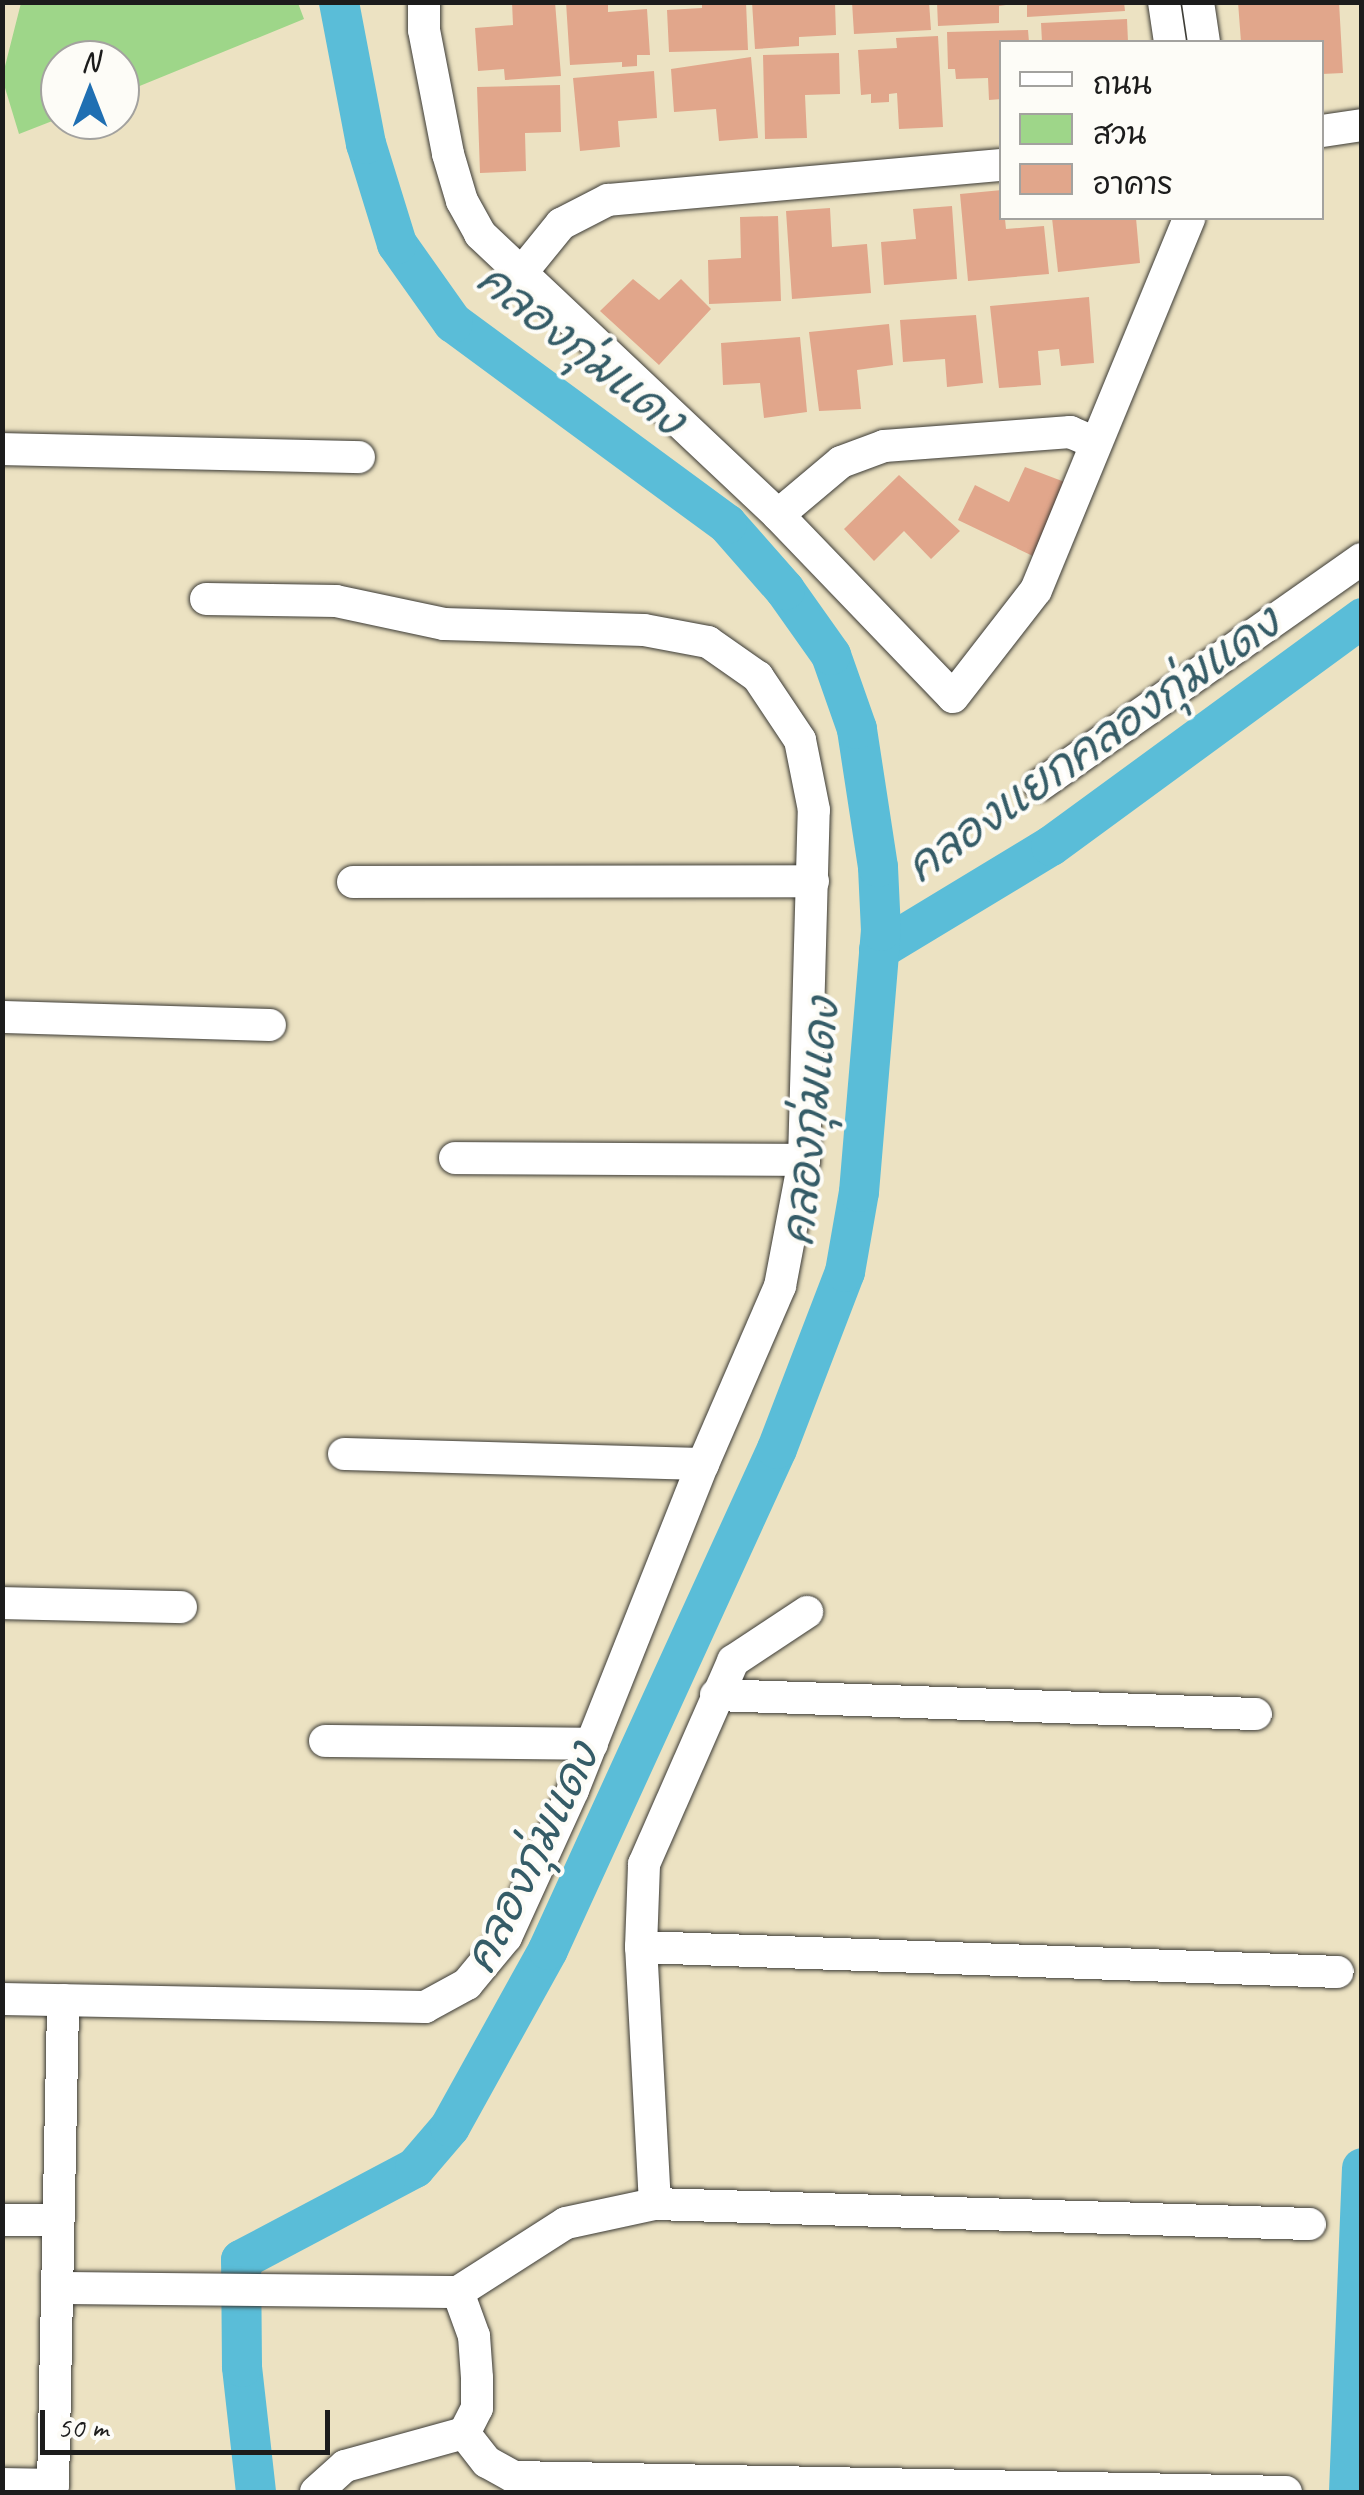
<!DOCTYPE html>
<html>
<head>
<meta charset="utf-8">
<style>
	body { margin:0 }
	#map { position:relative; width:1364px; height:2495px; overflow:hidden; background:#ece2c2; font-family:Caveat,"Playpen Sans Thai",sans-serif }
	div>[style] { position:absolute }
	[style*='--x'] { left:calc(var(--x)*1px); top:calc(var(--y)*1px); width:calc(var(--w)*1px); rotate:calc(var(--a)*1deg) }
	.green>* { inset:0; background:#9ed689 }
	.canal>* { height:40px; margin:-20px; padding:0 20px; transform-origin:20px; border-radius:20px; background:#5abdd8 }
	.building>* { inset:0; background:#e1a68b }
	.roads { filter:drop-shadow(0 0 2px #3b3a35) drop-shadow(0 0 2px #3b3a35) }
	.minor>* { height:32px; margin:-16px; padding:0 16px; transform-origin:16px; border-radius:16px; background:#fff }
	span { translate:-50% -50%; white-space:nowrap; text-align:center; line-height:1.15; -webkit-text-stroke:8px #fdfcf7; paint-order:stroke }
	.water-label { font-size:45px; color:#355c67; font-style:italic }
	.frame { position:absolute; inset:0; border:5px solid #1c1c1c; pointer-events:none }
	.legend { position:absolute; left:999px; top:40px; width:325px; height:180px; box-sizing:border-box; background:#fdfcf7; border:2px solid #a3a29f; margin:0; padding:12px 18px; list-style:none; font-size:30px; color:#1c1c1c }
	.legend li { display:flex; align-items:center; gap:20px; height:50px }
	.legend b { width:50px; border:2px solid #a3a29f }
	.north { position:absolute; left:40px; top:40px; width:100px; height:100px; box-sizing:border-box; background:#fdfcf7; border:2px solid #a3a29f; border-radius:50%; rotate:0deg; font-size:28px; font-weight:700; line-height:40px; text-align:center; color:#1c1c1c }
	.north::after { content:''; display:block; margin:auto; width:35px; height:45px; background:#1f6fb2; clip-path:polygon(50% 0,100% 100%,50% 72%,0 100%) }
	.scale { position:absolute; left:40px; top:2410px; width:290px; height:45px; box-sizing:border-box; border:5px solid #1c1c1c; border-top:0; padding-left:12px; font-size:30px; line-height:35px; white-space:nowrap; color:#1c1c1c; -webkit-text-stroke:8px #fdfcf7; paint-order:stroke }
</style>
</head>
<body>
<div id="map">
	<div class="green">
		<i style="clip-path:polygon(21px 3px,298px 3px,304px 19px,120px 94px,120px 60px,60px 60px,60px 118px,19px 134px,2px 78px)"></i>
	</div>
	<div class="canal">
		<i style="--x:879;--y:950;--w:201;--a:-31.2"></i>
		<i style="--x:1051;--y:846;--w:386;--a:-36.2"></i>
		<i style="--x:256;--y:2492;--w:126;--a:-96.4"></i>
		<i style="--x:242;--y:2367;--w:107;--a:-90.5"></i>
		<i style="--x:241;--y:2260;--w:197;--a:-27.9"></i>
		<i style="--x:415;--y:2168;--w:54;--a:-49.5"></i>
		<i style="--x:450;--y:2127;--w:202;--a:-61"></i>
		<i style="--x:548;--y:1950;--w:551;--a:-65.44"></i>
		<i style="--x:777;--y:1449;--w:190;--a:-69"></i>
		<i style="--x:845;--y:1272;--w:81;--a:-80.1"></i>
		<i style="--x:859;--y:1192;--w:262;--a:-85.2"></i>
		<i style="--x:881;--y:931;--w:64;--a:-92.7"></i>
		<i style="--x:878;--y:867;--w:140;--a:-98.7"></i>
		<i style="--x:857;--y:729;--w:78;--a:-109.4"></i>
		<i style="--x:831;--y:655;--w:80;--a:-125.3"></i>
		<i style="--x:785;--y:590;--w:88;--a:-131.3"></i>
		<i style="--x:727;--y:524;--w:340;--a:-143.7"></i>
		<i style="--x:453;--y:323;--w:97;--a:-125.3"></i>
		<i style="--x:397;--y:244;--w:105;--a:-107.2"></i>
		<i style="--x:366;--y:144;--w:145;--a:-100.8"></i>
		<i style="--x:1349;--y:2492;--w:324;--a:-87.7"></i>
	</div>
	<div class="building">
		<i style="clip-path:polygon(512px 2px,555px 2px,561px 76px,505px 80px,504px 69px,478px 71px,475px 28px,513px 25px)"></i>
		<i style="clip-path:polygon(566px 2px,608px 2px,608px 12px,647px 9px,650px 55px,637px 55px,637px 66px,622px 67px,622px 62px,570px 65px)"></i>
		<i style="clip-path:polygon(702px 2px,746px 2px,748px 50px,669px 52px,667px 10px,702px 8px)"></i>
		<i style="clip-path:polygon(752px 2px,835px 2px,836px 35px,799px 37px,799px 46px,755px 49px)"></i>
		<i style="clip-path:polygon(852px 2px,929px 2px,931px 30px,854px 34px)"></i>
		<i style="clip-path:polygon(937px 2px,1006px 2px,1006px 5px,999px 6px,999px 23px,938px 26px)"></i>
		<i style="clip-path:polygon(1027px 2px,1124px 2px,1125px 11px,1027px 17px)"></i>
		<i style="clip-path:polygon(1238px 2px,1339px 2px,1343px 73px,1322px 74px,1322px 42px,1241px 42px)"></i>
		<i style="clip-path:polygon(1127px 19px,1128px 42px,1042px 42px,1041px 23px)"></i>
		<i style="clip-path:polygon(1028px 30px,1029px 42px,1002px 42px,1002px 99px,989px 100px,988px 78px,956px 79px,955px 69px,948px 69px,947px 32px)"></i>
		<i style="clip-path:polygon(938px 36px,943px 127px,899px 129px,897px 93px,889px 94px,889px 102px,871px 103px,871px 94px,861px 95px,858px 50px,897px 48px,896px 38px)"></i>
		<i style="clip-path:polygon(839px 53px,840px 94px,805px 95px,807px 138px,765px 139px,763px 55px)"></i>
		<i style="clip-path:polygon(751px 57px,758px 138px,719px 141px,716px 109px,674px 112px,671px 69px)"></i>
		<i style="clip-path:polygon(654px 71px,657px 118px,618px 121px,620px 147px,580px 151px,573px 78px)"></i>
		<i style="clip-path:polygon(560px 85px,561px 132px,525px 133px,526px 171px,480px 173px,477px 87px)"></i>
		<i style="clip-path:polygon(1002px 190px,1006px 229px,1044px 226px,1049px 274px,968px 281px,960px 194px)"></i>
		<i style="clip-path:polygon(952px 206px,957px 279px,884px 285px,881px 242px,916px 239px,913px 209px)"></i>
		<i style="clip-path:polygon(830px 208px,832px 247px,867px 244px,871px 293px,792px 299px,786px 211px)"></i>
		<i style="clip-path:polygon(778px 216px,781px 301px,709px 304px,708px 260px,741px 258px,740px 217px)"></i>
		<i style="clip-path:polygon(1052px 218px,1136px 218px,1140px 263px,1058px 272px)"></i>
		<i style="clip-path:polygon(633px 279px,659px 300px,681px 279px,711px 309px,659px 365px,600px 311px)"></i>
		<i style="clip-path:polygon(1089px 297px,1094px 363px,1061px 366px,1059px 349px,1038px 351px,1041px 385px,999px 388px,990px 306px)"></i>
		<i style="clip-path:polygon(976px 315px,983px 383px,947px 387px,945px 359px,903px 362px,900px 320px)"></i>
		<i style="clip-path:polygon(889px 324px,893px 365px,857px 370px,861px 409px,819px 411px,809px 332px)"></i>
		<i style="clip-path:polygon(800px 337px,807px 412px,764px 418px,760px 383px,723px 385px,721px 343px)"></i>
		<i style="clip-path:polygon(1025px 467px,1070px 484px,1037px 558px,958px 520px,975px 485px,1009px 502px)"></i>
		<i style="clip-path:polygon(899px 475px,960px 531px,931px 559px,904px 531px,874px 561px,844px 529px)"></i>
	</div>
	<div class="roads">
		<div class="minor">
			<i style="--x:424;--y:2;--w:28;--a:90"></i>
			<i style="--x:424;--y:30;--w:126;--a:79"></i>
			<i style="--x:448;--y:154;--w:49;--a:73.4"></i>
			<i style="--x:462;--y:201;--w:38;--a:61"></i>
			<i style="--x:480;--y:234;--w:410;--a:43.3"></i>
			<i style="--x:778;--y:515;--w:252;--a:46.1"></i>
			<i style="--x:953;--y:697;--w:135;--a:-52.2"></i>
			<i style="--x:1036;--y:590;--w:402;--a:-67.6"></i>
			<i style="--x:1164;--y:2;--w:40;--a:81.5"></i>
			<i style="--x:1198;--y:2;--w:40;--a:81.5"></i>
			<i style="--x:1322;--y:131;--w:40;--a:-8.5"></i>
			<i style="--x:522;--y:272;--w:62;--a:-50.9"></i>
			<i style="--x:561;--y:224;--w:53;--a:-27.1"></i>
			<i style="--x:608;--y:200;--w:396;--a:-5.1"></i>
			<i style="--x:2;--y:449;--w:357;--a:1.3"></i>
			<i style="--x:778;--y:515;--w:82;--a:-40.1"></i>
			<i style="--x:841;--y:462;--w:46;--a:-20.4"></i>
			<i style="--x:884;--y:446;--w:187;--a:-4.3"></i>
			<i style="--x:1070;--y:432;--w:26;--a:23"></i>
			<i style="--x:1040;--y:785;--w:393;--a:-35.1"></i>
			<i style="--x:353;--y:882;--w:460;--a:-0.1"></i>
			<i style="--x:2;--y:1017;--w:268;--a:1.7"></i>
			<i style="--x:455;--y:1158;--w:349;--a:0.3"></i>
			<i style="--x:344;--y:1454;--w:359;--a:1.6"></i>
			<i style="--x:2;--y:1603;--w:179;--a:1.3"></i>
			<i style="--x:716;--y:1695;--w:540;--a:2.02"></i>
			<i style="--x:325;--y:1741;--w:267;--a:0.6"></i>
			<i style="--x:641;--y:1947;--w:697;--a:2.05"></i>
			<i style="--x:2;--y:1999;--w:423;--a:1.1"></i>
			<i style="--x:425;--y:2007;--w:48;--a:-28.7"></i>
			<i style="--x:467;--y:1984;--w:61;--a:-50.3"></i>
			<i style="--x:506;--y:1937;--w:162;--a:-65.5"></i>
			<i style="--x:573;--y:1790;--w:351;--a:-68.3"></i>
			<i style="--x:703;--y:1464;--w:194;--a:-66.6"></i>
			<i style="--x:780;--y:1286;--w:128;--a:-79.2"></i>
			<i style="--x:804;--y:1160;--w:350;--a:-88.4"></i>
			<i style="--x:814;--y:810;--w:71;--a:-101.3"></i>
			<i style="--x:800;--y:740;--w:76;--a:-123.7"></i>
			<i style="--x:758;--y:677;--w:61;--a:-145"></i>
			<i style="--x:708;--y:642;--w:65;--a:-169.4"></i>
			<i style="--x:644;--y:630;--w:200;--a:-178.3"></i>
			<i style="--x:444;--y:624;--w:110;--a:-168"></i>
			<i style="--x:336;--y:601;--w:130;--a:-179.1"></i>
			<i style="--x:655;--y:2204;--w:257;--a:-93.1"></i>
			<i style="--x:641;--y:1947;--w:83;--a:-87.9"></i>
			<i style="--x:644;--y:1864;--w:222;--a:-66.3"></i>
			<i style="--x:733;--y:1661;--w:89;--a:-33.5"></i>
			<i style="--x:2;--y:2220;--w:56;--a:0"></i>
			<i style="--x:57;--y:2288;--w:401;--a:0.6"></i>
			<i style="--x:458;--y:2292;--w:128;--a:-32.6"></i>
			<i style="--x:566;--y:2223;--w:91;--a:-12.1"></i>
			<i style="--x:655;--y:2204;--w:655;--a:1.75"></i>
			<i style="--x:458;--y:2292;--w:47;--a:70"></i>
			<i style="--x:474;--y:2336;--w:42;--a:85.9"></i>
			<i style="--x:477;--y:2378;--w:30;--a:90"></i>
			<i style="--x:477;--y:2408;--w:28;--a:117"></i>
			<i style="--x:464;--y:2433;--w:37;--a:52"></i>
			<i style="--x:487;--y:2462;--w:31;--a:29"></i>
			<i style="--x:514;--y:2477;--w:772;--a:1.11"></i>
			<i style="--x:2;--y:2484;--w:51;--a:1.1"></i>
			<i style="--x:53;--y:2485;--w:485;--a:-88.8"></i>
			<i style="--x:316;--y:2492;--w:39;--a:-42"></i>
			<i style="--x:345;--y:2466;--w:123;--a:-15.5"></i>
		</div>
	</div>
	<div class="water-label">
		<span style="left:581px;top:350px;rotate:38deg">คลองกุ่มแดง</span>
		<span style="left:1093px;top:745px;rotate:-35deg">คลองแยกคลองกุ่มแดง</span>
		<span style="left:811px;top:1122px;rotate:-84deg">คลองกุ่มแดง</span>
		<span style="left:532px;top:1858px;rotate:-64deg">คลองกุ่มแดง</span>
	</div>
	<div class="frame"></div>
	<ul class="legend">
	<li><b style="height:12px;background:#fff"></b>ถนน</li>
	<li><b style="height:28px;background:#9ed689"></b>สวน</li>
	<li><b style="height:28px;background:#e1a68b"></b>อาคาร</li>
	</ul>
	<div class="north">N</div>
	<div class="scale">50 m</div>
</div>
</body>
</html>
